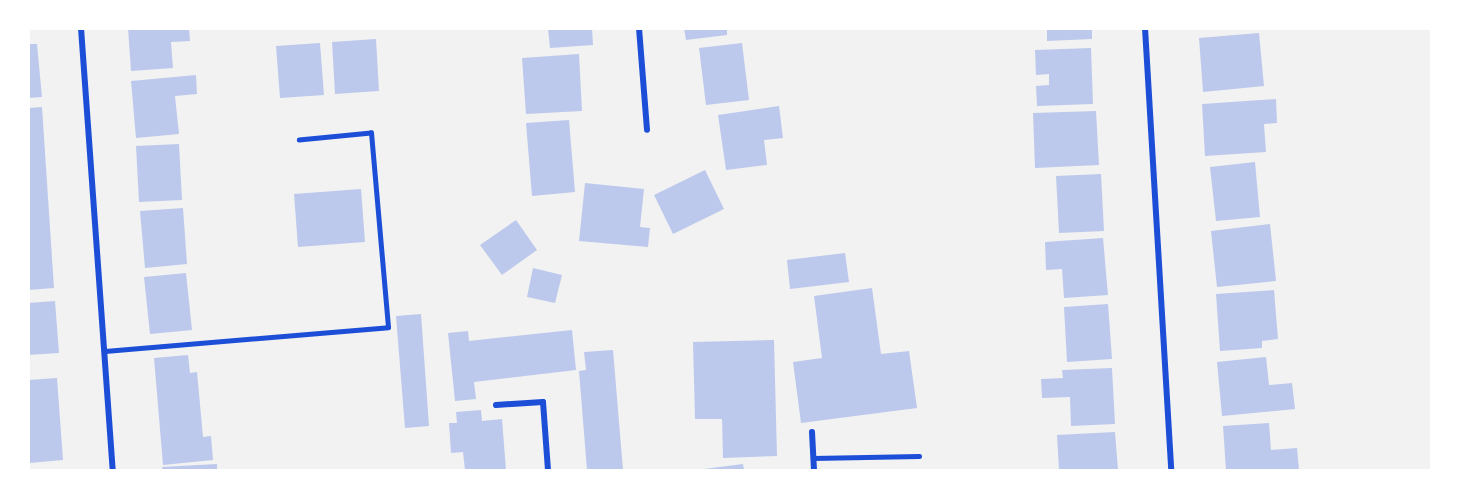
<!DOCTYPE html>
<html>
<head>
<meta charset="utf-8">
<style>
	body { margin:0 }
	#map { position:relative; width:1460px; height:499px; overflow:hidden; background:#f2f2f2; font-family:Raleway,sans-serif }
	div>[style] { position:absolute }
	[style*='--x'] { left:calc(var(--x)*1px); top:calc(var(--y)*1px); width:calc(var(--w)*1px); rotate:calc(var(--a)*1deg) }
	.building>* { inset:0; background:#bdc9ec }
	.service>* { height:4.5px; margin:-2.25px; padding:0 2.25px; transform-origin:2.25px; border-radius:2.25px; background:#1d4ed8 }
	.minor>* { height:6px; margin:-3px; padding:0 3px; transform-origin:3px; border-radius:3px; background:#1d4ed8 }
	span { translate:-50% -50%; white-space:nowrap; text-align:center; line-height:1.15; -webkit-text-stroke:5px #fff; paint-order:stroke }
	.frame { position:absolute; inset:0; border:30px solid #fff; pointer-events:none }
</style>
</head>
<body>
<div id="map">
	<div class="building">
		<i style="clip-path:polygon(128px 28px,189px 28px,190px 41px,171px 42px,173px 68px,131px 71px)"></i>
		<i style="clip-path:polygon(548px 28px,592px 28px,593px 45px,550px 48px)"></i>
		<i style="clip-path:polygon(684px 28px,727px 28px,727px 35px,686px 40px)"></i>
		<i style="clip-path:polygon(1047px 28px,1092px 28px,1092px 39px,1047px 41px)"></i>
		<i style="clip-path:polygon(1259px 33px,1264px 86px,1203px 92px,1199px 38px)"></i>
		<i style="clip-path:polygon(376px 39px,379px 91px,335px 94px,332px 42px)"></i>
		<i style="clip-path:polygon(320px 43px,324px 95px,280px 98px,276px 46px)"></i>
		<i style="clip-path:polygon(742px 43px,749px 100px,706px 105px,699px 48px)"></i>
		<i style="clip-path:polygon(28px 44px,37px 44px,42px 97px,28px 98px)"></i>
		<i style="clip-path:polygon(1091px 48px,1093px 104px,1037px 106px,1036px 86px,1049px 85px,1049px 74px,1036px 75px,1035px 50px)"></i>
		<i style="clip-path:polygon(579px 54px,582px 111px,526px 114px,522px 58px)"></i>
		<i style="clip-path:polygon(196px 75px,197px 94px,175px 96px,179px 134px,136px 138px,131px 81px)"></i>
		<i style="clip-path:polygon(1276px 99px,1277px 123px,1264px 124px,1266px 152px,1205px 156px,1202px 104px)"></i>
		<i style="clip-path:polygon(779px 106px,783px 138px,764px 140px,767px 165px,726px 170px,718px 115px)"></i>
		<i style="clip-path:polygon(42px 107px,54px 288px,28px 290px,28px 108px)"></i>
		<i style="clip-path:polygon(1096px 111px,1099px 165px,1035px 168px,1033px 113px)"></i>
		<i style="clip-path:polygon(569px 120px,575px 192px,532px 196px,526px 123px)"></i>
		<i style="clip-path:polygon(179px 144px,182px 200px,139px 202px,136px 146px)"></i>
		<i style="clip-path:polygon(1255px 162px,1260px 217px,1216px 221px,1210px 167px)"></i>
		<i style="clip-path:polygon(705px 170px,724px 209px,673px 234px,654px 195px)"></i>
		<i style="clip-path:polygon(1101px 174px,1104px 231px,1059px 233px,1056px 176px)"></i>
		<i style="clip-path:polygon(585px 183px,644px 189px,640px 227px,650px 228px,648px 247px,579px 241px)"></i>
		<i style="clip-path:polygon(361px 189px,365px 242px,298px 247px,294px 194px)"></i>
		<i style="clip-path:polygon(183px 208px,187px 264px,145px 268px,140px 211px)"></i>
		<i style="clip-path:polygon(516px 220px,537px 250px,502px 275px,480px 245px)"></i>
		<i style="clip-path:polygon(1270px 224px,1276px 281px,1217px 287px,1211px 231px)"></i>
		<i style="clip-path:polygon(1103px 238px,1108px 295px,1064px 298px,1062px 269px,1046px 270px,1045px 242px)"></i>
		<i style="clip-path:polygon(845px 253px,849px 282px,790px 289px,787px 260px)"></i>
		<i style="clip-path:polygon(533px 268px,562px 275px,555px 303px,527px 297px)"></i>
		<i style="clip-path:polygon(186px 273px,192px 330px,150px 334px,144px 277px)"></i>
		<i style="clip-path:polygon(872px 288px,881px 354px,909px 351px,917px 408px,801px 423px,793px 362px,822px 358px,814px 296px)"></i>
		<i style="clip-path:polygon(1274px 290px,1278px 339px,1262px 341px,1262px 348px,1220px 351px,1216px 294px)"></i>
		<i style="clip-path:polygon(55px 301px,59px 353px,28px 355px,28px 303px)"></i>
		<i style="clip-path:polygon(1108px 304px,1112px 359px,1067px 362px,1064px 307px)"></i>
		<i style="clip-path:polygon(421px 314px,429px 426px,405px 428px,396px 316px)"></i>
		<i style="clip-path:polygon(572px 330px,576px 370px,474px 382px,476px 399px,455px 401px,448px 333px,468px 331px,469px 341px)"></i>
		<i style="clip-path:polygon(774px 340px,777px 456px,723px 458px,722px 419px,695px 419px,693px 342px)"></i>
		<i style="clip-path:polygon(613px 350px,623px 470px,587px 470px,579px 371px,586px 370px,584px 352px)"></i>
		<i style="clip-path:polygon(188px 355px,190px 373px,197px 372px,203px 437px,211px 436px,213px 460px,163px 465px,154px 358px)"></i>
		<i style="clip-path:polygon(1266px 357px,1269px 385px,1292px 383px,1295px 409px,1222px 416px,1217px 362px)"></i>
		<i style="clip-path:polygon(1112px 368px,1115px 424px,1071px 426px,1070px 397px,1042px 398px,1041px 379px,1063px 378px,1062px 370px)"></i>
		<i style="clip-path:polygon(57px 378px,63px 460px,29px 463px,28px 380px)"></i>
		<i style="clip-path:polygon(481px 410px,482px 421px,502px 419px,506px 470px,465px 470px,463px 452px,451px 453px,449px 423px,457px 423px,456px 412px)"></i>
		<i style="clip-path:polygon(1269px 423px,1271px 450px,1297px 448px,1299px 470px,1226px 470px,1223px 426px)"></i>
		<i style="clip-path:polygon(1115px 432px,1118px 470px,1059px 470px,1057px 435px)"></i>
		<i style="clip-path:polygon(217px 464px,217px 470px,163px 470px,162px 467px)"></i>
		<i style="clip-path:polygon(743px 464px,744px 470px,705px 470px,704px 469px)"></i>
	</div>
	<div class="service">
		<i style="--x:105;--y:351;--w:284;--a:-4.8"></i>
		<i style="--x:388;--y:327;--w:195;--a:-95"></i>
		<i style="--x:371;--y:133;--w:72;--a:174.4"></i>
		<i style="--x:813;--y:458;--w:106;--a:-1.1"></i>
	</div>
	<div class="minor">
		<i style="--x:81;--y:28;--w:443;--a:85.9"></i>
		<i style="--x:639;--y:28;--w:102;--a:85.5"></i>
		<i style="--x:1145;--y:28;--w:443;--a:86.6"></i>
		<i style="--x:496;--y:405;--w:47;--a:-3.7"></i>
		<i style="--x:543;--y:402;--w:68;--a:85.8"></i>
		<i style="--x:812;--y:432;--w:38;--a:87"></i>
	</div>
	<div class="frame"></div>
</div>
</body>
</html>
